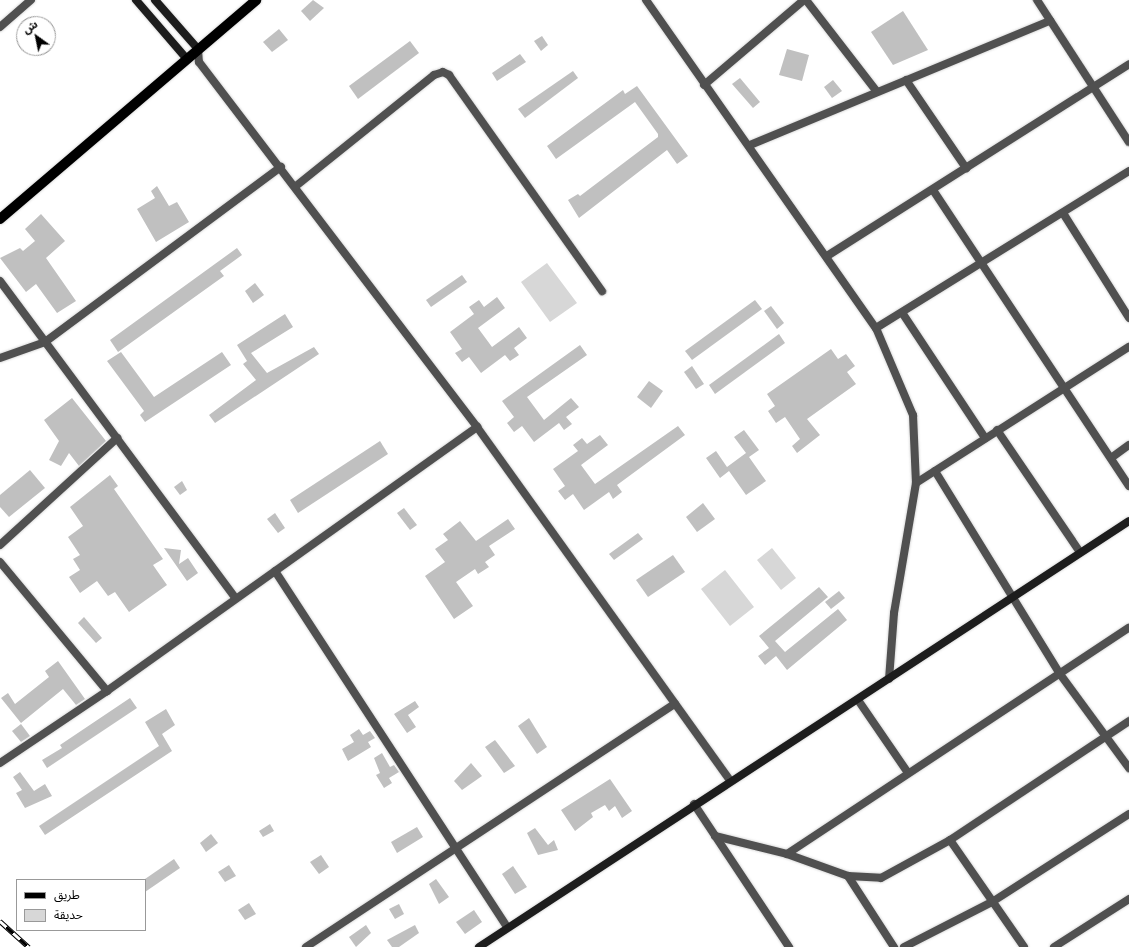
<!DOCTYPE html>
<html>
<head>
<meta charset="utf-8">
<style>
	body { margin:0 }
	#map { position:relative; width:1129px; height:947px; overflow:hidden; background:#fff; font-family:"Golos Text","Noto Sans Arabic",sans-serif }
	div>[style] { position:absolute }
	[style*='--x'] { left:calc(var(--x)*1px); top:calc(var(--y)*1px); width:calc(var(--w)*1px); rotate:calc(var(--a)*1deg) }
	.green>* { inset:0; background:#d7d7d7 }
	.building>* { inset:0; background:#c0c0c0 }
	.roads { filter:drop-shadow(0 0 1px #dbdbdb) drop-shadow(0 0 1px #dbdbdb) }
	.street>* { height:8px; margin:-4px; padding:0 4px; transform-origin:4px; border-radius:4px; background:#505050 }
	.secondary>* { height:8px; margin:-4px; padding:0 4px; transform-origin:4px; border-radius:4px; background:#1d1d1d }
	.primary>* { height:10px; margin:-5px; padding:0 5px; transform-origin:5px; border-radius:5px; background:#000 }
	.rail>* { height:4.5px; margin-top:-2.25px; transform-origin:0; background:repeating-linear-gradient(90deg,#fff 0 9px,#000 0 18px); box-sizing:border-box; border-block:1px solid #000 }
	span { translate:-50% -50%; white-space:nowrap; text-align:center; line-height:1.15; -webkit-text-stroke:4px #fff; paint-order:stroke }
	.legend { position:absolute; left:16px; top:879px; width:130px; height:52px; box-sizing:border-box; background:#fff; border:1px solid #999; margin:0; padding:5px 7px; list-style:none; font-size:12px; color:#000 }
	.legend li { display:flex; align-items:center; gap:8px; height:20px }
	.legend b { width:20px; border:1px solid #999 }
	.north { position:absolute; left:16px; top:16px; width:40px; height:40px; box-sizing:border-box; background:#fff; border:1px solid #999; border-radius:50%; rotate:327deg; font-size:11px; font-weight:700; line-height:16px; text-align:center; color:#000 }
	.north::after { content:''; display:block; margin:auto; width:14px; height:18px; background:#000; clip-path:polygon(50% 0,100% 100%,50% 72%,0 100%) }
</style>
</head>
<body>
<div id="map">
	<div class="green">
		<i style="clip-path:polygon(547px 263px,577px 303px,550px 322px,521px 282px)"></i>
		<i style="clip-path:polygon(772px 548px,796px 578px,781px 590px,757px 560px)"></i>
		<i style="clip-path:polygon(725px 570px,754px 607px,730px 626px,701px 589px)"></i>
	</div>
	<div class="building">
		<i style="clip-path:polygon(313px 0,324px 8px,310px 21px,301px 11px)"></i>
		<i style="clip-path:polygon(903px 11px,928px 50px,893px 65px,871px 32px)"></i>
		<i style="clip-path:polygon(279px 29px,288px 40px,272px 52px,263px 42px)"></i>
		<i style="clip-path:polygon(542px 36px,548px 45px,541px 51px,534px 41px)"></i>
		<i style="clip-path:polygon(410px 41px,419px 53px,358px 99px,349px 86px)"></i>
		<i style="clip-path:polygon(787px 49px,809px 55px,802px 81px,779px 75px)"></i>
		<i style="clip-path:polygon(520px 54px,526px 62px,497px 81px,492px 73px)"></i>
		<i style="clip-path:polygon(573px 71px,578px 78px,525px 118px,518px 109px)"></i>
		<i style="clip-path:polygon(740px 78px,760px 102px,753px 108px,732px 84px)"></i>
		<i style="clip-path:polygon(833px 80px,842px 91px,832px 98px,824px 87px)"></i>
		<i style="clip-path:polygon(637px 86px,688px 156px,677px 164px,667px 150px,579px 218px,568px 200px,578px 194px,580px 196px,658px 137px,658px 134px,635px 102px,556px 159px,547px 146px,623px 90px,625px 94px)"></i>
		<i style="clip-path:polygon(157px 186px,169px 206px,177px 202px,189px 222px,156px 242px,137px 209px,155px 198px,151px 191px)"></i>
		<i style="clip-path:polygon(41px 214px,65px 241px,46px 258px,76px 301px,57px 313px,36px 284px,26px 292px,0 258px,20px 248px,23px 251px,35px 241px,25px 229px)"></i>
		<i style="clip-path:polygon(237px 248px,242px 255px,220px 271px,224px 276px,118px 352px,110px 340px)"></i>
		<i style="clip-path:polygon(462px 275px,467px 282px,431px 307px,426px 300px)"></i>
		<i style="clip-path:polygon(255px 283px,264px 295px,253px 303px,245px 291px)"></i>
		<i style="clip-path:polygon(497px 297px,505px 308px,478px 328px,492px 347px,519px 327px,527px 338px,514px 348px,519px 355px,510px 361px,505px 355px,481px 373px,469px 357px,462px 362px,455px 353px,462px 349px,450px 332px,474px 314px,469px 307px,479px 300px,484px 307px)"></i>
		<i style="clip-path:polygon(755px 300px,762px 309px,692px 360px,685px 351px)"></i>
		<i style="clip-path:polygon(771px 306px,784px 323px,777px 329px,764px 311px)"></i>
		<i style="clip-path:polygon(285px 314px,293px 327px,251px 353px,267px 373px,314px 347px,319px 354px,215px 423px,209px 415px,256px 380px,243px 364px,247px 361px,237px 345px)"></i>
		<i style="clip-path:polygon(779px 334px,785px 343px,715px 394px,709px 385px)"></i>
		<i style="clip-path:polygon(580px 345px,587px 355px,527px 397px,544px 420px,571px 398px,579px 407px,566px 417px,572px 424px,564px 430px,559px 423px,534px 442px,522px 426px,514px 432px,507px 423px,514px 417px,502px 401px)"></i>
		<i style="clip-path:polygon(831px 349px,838px 359px,846px 354px,855px 366px,847px 372px,856px 384px,807px 419px,820px 435px,797px 453px,792px 446px,800px 439px,785px 417px,776px 423px,768px 411px,775px 406px,767px 394px)"></i>
		<i style="clip-path:polygon(121px 352px,154px 397px,222px 352px,231px 365px,145px 422px,140px 415px,144px 411px,107px 361px)"></i>
		<i style="clip-path:polygon(692px 366px,704px 384px,696px 389px,684px 372px)"></i>
		<i style="clip-path:polygon(649px 381px,663px 391px,651px 408px,637px 397px)"></i>
		<i style="clip-path:polygon(72px 398px,106px 441px,79px 466px,69px 453px,61px 466px,49px 460px,59px 441px,44px 420px)"></i>
		<i style="clip-path:polygon(678px 426px,685px 435px,617px 485px,622px 492px,613px 499px,609px 492px,584px 510px,573px 494px,565px 500px,558px 491px,565px 486px,553px 469px,578px 451px,573px 445px,582px 438px,587px 444px,600px 435px,608px 445px,581px 465px,595px 484px)"></i>
		<i style="clip-path:polygon(744px 430px,759px 450px,749px 457px,766px 481px,746px 495px,729px 471px,720px 478px,706px 458px,716px 451px,727px 467px,746px 453px,734px 437px)"></i>
		<i style="clip-path:polygon(380px 441px,388px 454px,298px 513px,290px 500px)"></i>
		<i style="clip-path:polygon(30px 470px,45px 488px,9px 517px,0 507px,0 495px)"></i>
		<i style="clip-path:polygon(110px 475px,118px 486px,114px 489px,163px 559px,153px 565px,167px 585px,129px 612px,115px 592px,108px 596px,97px 581px,80px 593px,69px 577px,80px 570px,73px 559px,80px 555px,68px 537px,83px 526px,70px 507px)"></i>
		<i style="clip-path:polygon(182px 481px,187px 490px,180px 495px,174px 487px)"></i>
		<i style="clip-path:polygon(703px 503px,715px 519px,697px 532px,686px 517px)"></i>
		<i style="clip-path:polygon(404px 508px,417px 525px,410px 530px,397px 513px)"></i>
		<i style="clip-path:polygon(275px 513px,285px 528px,278px 533px,267px 519px)"></i>
		<i style="clip-path:polygon(508px 519px,515px 529px,489px 546px,495px 555px,485px 562px,489px 567px,478px 574px,475px 569px,456px 582px,473px 606px,454px 619px,425px 576px,445px 562px,435px 549px,448px 540px,443px 534px,460px 521px,476px 541px)"></i>
		<i style="clip-path:polygon(638px 533px,643px 539px,614px 560px,609px 554px)"></i>
		<i style="clip-path:polygon(164px 548px,181px 550px,179px 564px,188px 558px,198px 573px,187px 581px)"></i>
		<i style="clip-path:polygon(673px 555px,685px 572px,648px 597px,636px 580px)"></i>
		<i style="clip-path:polygon(819px 587px,828px 597px,775px 641px,785px 652px,838px 609px,847px 620px,787px 670px,776px 656px,765px 665px,758px 656px,769px 648px,759px 636px)"></i>
		<i style="clip-path:polygon(839px 591px,845px 598px,831px 609px,825px 602px)"></i>
		<i style="clip-path:polygon(84px 617px,102px 638px,96px 643px,78px 623px)"></i>
		<i style="clip-path:polygon(58px 661px,85px 699px,76px 705px,63px 689px,21px 723px,1px 698px,8px 693px,15px 704px,49px 677px,45px 671px)"></i>
		<i style="clip-path:polygon(130px 698px,137px 708px,47px 768px,42px 760px,62px 748px,60px 745px)"></i>
		<i style="clip-path:polygon(415px 701px,419px 707px,408px 715px,416px 727px,407px 733px,394px 714px)"></i>
		<i style="clip-path:polygon(166px 709px,175px 725px,162px 734px,172px 751px,45px 835px,39px 826px,159px 746px,145px 722px)"></i>
		<i style="clip-path:polygon(529px 718px,547px 747px,537px 754px,518px 726px)"></i>
		<i style="clip-path:polygon(21px 724px,30px 736px,21px 742px,12px 731px)"></i>
		<i style="clip-path:polygon(359px 729px,363px 735px,370px 731px,375px 738px,368px 742px,371px 747px,348px 761px,342px 749px,354px 742px,350px 735px)"></i>
		<i style="clip-path:polygon(495px 740px,515px 766px,504px 773px,485px 747px)"></i>
		<i style="clip-path:polygon(382px 753px,390px 767px,394px 765px,399px 772px,389px 778px,392px 783px,384px 788px,376px 775px,380px 773px,374px 758px)"></i>
		<i style="clip-path:polygon(471px 763px,482px 776px,462px 790px,454px 781px)"></i>
		<i style="clip-path:polygon(20px 772px,34px 791px,45px 784px,52px 796px,25px 808px,16px 793px,22px 790px,13px 777px)"></i>
		<i style="clip-path:polygon(610px 779px,632px 811px,622px 818px,615px 806px,609px 811px,605px 805px,591px 813px,593px 817px,575px 831px,561px 810px)"></i>
		<i style="clip-path:polygon(270px 824px,274px 831px,263px 837px,259px 831px)"></i>
		<i style="clip-path:polygon(417px 827px,423px 837px,397px 853px,391px 842px)"></i>
		<i style="clip-path:polygon(535px 828px,548px 845px,554px 840px,558px 850px,538px 855px,527px 833px)"></i>
		<i style="clip-path:polygon(211px 834px,218px 843px,206px 852px,200px 843px)"></i>
		<i style="clip-path:polygon(321px 855px,329px 867px,319px 874px,310px 862px)"></i>
		<i style="clip-path:polygon(174px 859px,180px 868px,145px 892px,145px 879px)"></i>
		<i style="clip-path:polygon(229px 865px,236px 876px,225px 882px,218px 872px)"></i>
		<i style="clip-path:polygon(513px 866px,527px 887px,515px 894px,502px 874px)"></i>
		<i style="clip-path:polygon(436px 879px,449px 897px,439px 904px,429px 884px)"></i>
		<i style="clip-path:polygon(249px 903px,256px 914px,245px 920px,238px 910px)"></i>
		<i style="clip-path:polygon(399px 904px,404px 914px,395px 919px,389px 909px)"></i>
		<i style="clip-path:polygon(474px 910px,482px 922px,465px 934px,456px 922px)"></i>
		<i style="clip-path:polygon(366px 925px,371px 933px,356px 947px,349px 937px)"></i>
		<i style="clip-path:polygon(415px 925px,419px 933px,399px 947px,392px 947px,387px 940px)"></i>
	</div>
	<div class="roads">
		<div class="street">
			<i style="--x:646;--y:0;--w:401;--a:55"></i>
			<i style="--x:876;--y:328;--w:95;--a:67"></i>
			<i style="--x:913;--y:415;--w:68;--a:87.5"></i>
			<i style="--x:916;--y:483;--w:132;--a:99.6"></i>
			<i style="--x:894;--y:613;--w:66;--a:94.3"></i>
			<i style="--x:806;--y:0;--w:116;--a:52.3"></i>
			<i style="--x:1037;--y:0;--w:169;--a:57.1"></i>
			<i style="--x:0;--y:27;--w:41;--a:-41.1"></i>
			<i style="--x:198;--y:49;--w:13;--a:86"></i>
			<i style="--x:199;--y:62;--w:459;--a:52.7"></i>
			<i style="--x:477;--y:427;--w:434;--a:54.4"></i>
			<i style="--x:906;--y:80;--w:107;--a:55.7"></i>
			<i style="--x:704;--y:85;--w:131;--a:-40.4"></i>
			<i style="--x:750;--y:145;--w:325;--a:-22.5"></i>
			<i style="--x:296;--y:186;--w:177;--a:-38.8"></i>
			<i style="--x:434;--y:75;--w:9;--a:-18"></i>
			<i style="--x:443;--y:72;--w:7;--a:27"></i>
			<i style="--x:449;--y:75;--w:265;--a:54.7"></i>
			<i style="--x:933;--y:190;--w:355;--a:56.5"></i>
			<i style="--x:1063;--y:213;--w:124;--a:57.8"></i>
			<i style="--x:827;--y:256;--w:358;--a:-32.4"></i>
			<i style="--x:0;--y:281;--w:395;--a:53.4"></i>
			<i style="--x:903;--y:314;--w:149;--a:56.5"></i>
			<i style="--x:876;--y:328;--w:298;--a:-31.8"></i>
			<i style="--x:0;--y:358;--w:48;--a:-19.6"></i>
			<i style="--x:45;--y:342;--w:294;--a:-36.6"></i>
			<i style="--x:997;--y:430;--w:148;--a:55.8"></i>
			<i style="--x:1111;--y:458;--w:22;--a:-36"></i>
			<i style="--x:935;--y:471;--w:238;--a:58.4"></i>
			<i style="--x:1060;--y:674;--w:117;--a:53.7"></i>
			<i style="--x:916;--y:483;--w:253;--a:-32.6"></i>
			<i style="--x:0;--y:545;--w:159;--a:-42.4"></i>
			<i style="--x:0;--y:562;--w:168;--a:50.3"></i>
			<i style="--x:275;--y:571;--w:425;--a:56.9"></i>
			<i style="--x:858;--y:700;--w:88;--a:55.6"></i>
			<i style="--x:0;--y:763;--w:129;--a:-33.9"></i>
			<i style="--x:107;--y:691;--w:455;--a:-35.5"></i>
			<i style="--x:694;--y:804;--w:172;--a:56.4"></i>
			<i style="--x:715;--y:836;--w:74;--a:14"></i>
			<i style="--x:787;--y:854;--w:65;--a:19.8"></i>
			<i style="--x:848;--y:876;--w:33;--a:3"></i>
			<i style="--x:881;--y:878;--w:79;--a:-28.8"></i>
			<i style="--x:950;--y:840;--w:215;--a:-33.6"></i>
			<i style="--x:950;--y:840;--w:130;--a:55.3"></i>
			<i style="--x:787;--y:854;--w:410;--a:-33.5"></i>
			<i style="--x:848;--y:876;--w:85;--a:57.1"></i>
			<i style="--x:306;--y:947;--w:442;--a:-33.4"></i>
			<i style="--x:904;--y:947;--w:99;--a:-27.1"></i>
			<i style="--x:992;--y:902;--w:163;--a:-32.7"></i>
			<i style="--x:1054;--y:947;--w:89;--a:-32.6"></i>
		</div>
		<div class="secondary">
			<i style="--x:136;--y:0;--w:77;--a:49.2"></i>
			<i style="--x:155;--y:0;--w:65;--a:48.7"></i>
			<i style="--x:479;--y:947;--w:777;--a:-33.24"></i>
		</div>
		<div class="primary">
			<i style="--x:0;--y:219;--w:337;--a:-40.5"></i>
		</div>
	</div>
	<div class="rail">
		<i style="--x:0;--y:921;--w:39;--a:42"></i>
	</div>
	<ul class="legend">
	<li><b style="height:5px;background:#000"></b>طريق</li>
	<li><b style="height:11px;background:#d7d7d7"></b>حديقة</li>
	</ul>
	<div class="north">ش</div>
</div>
</body>
</html>
